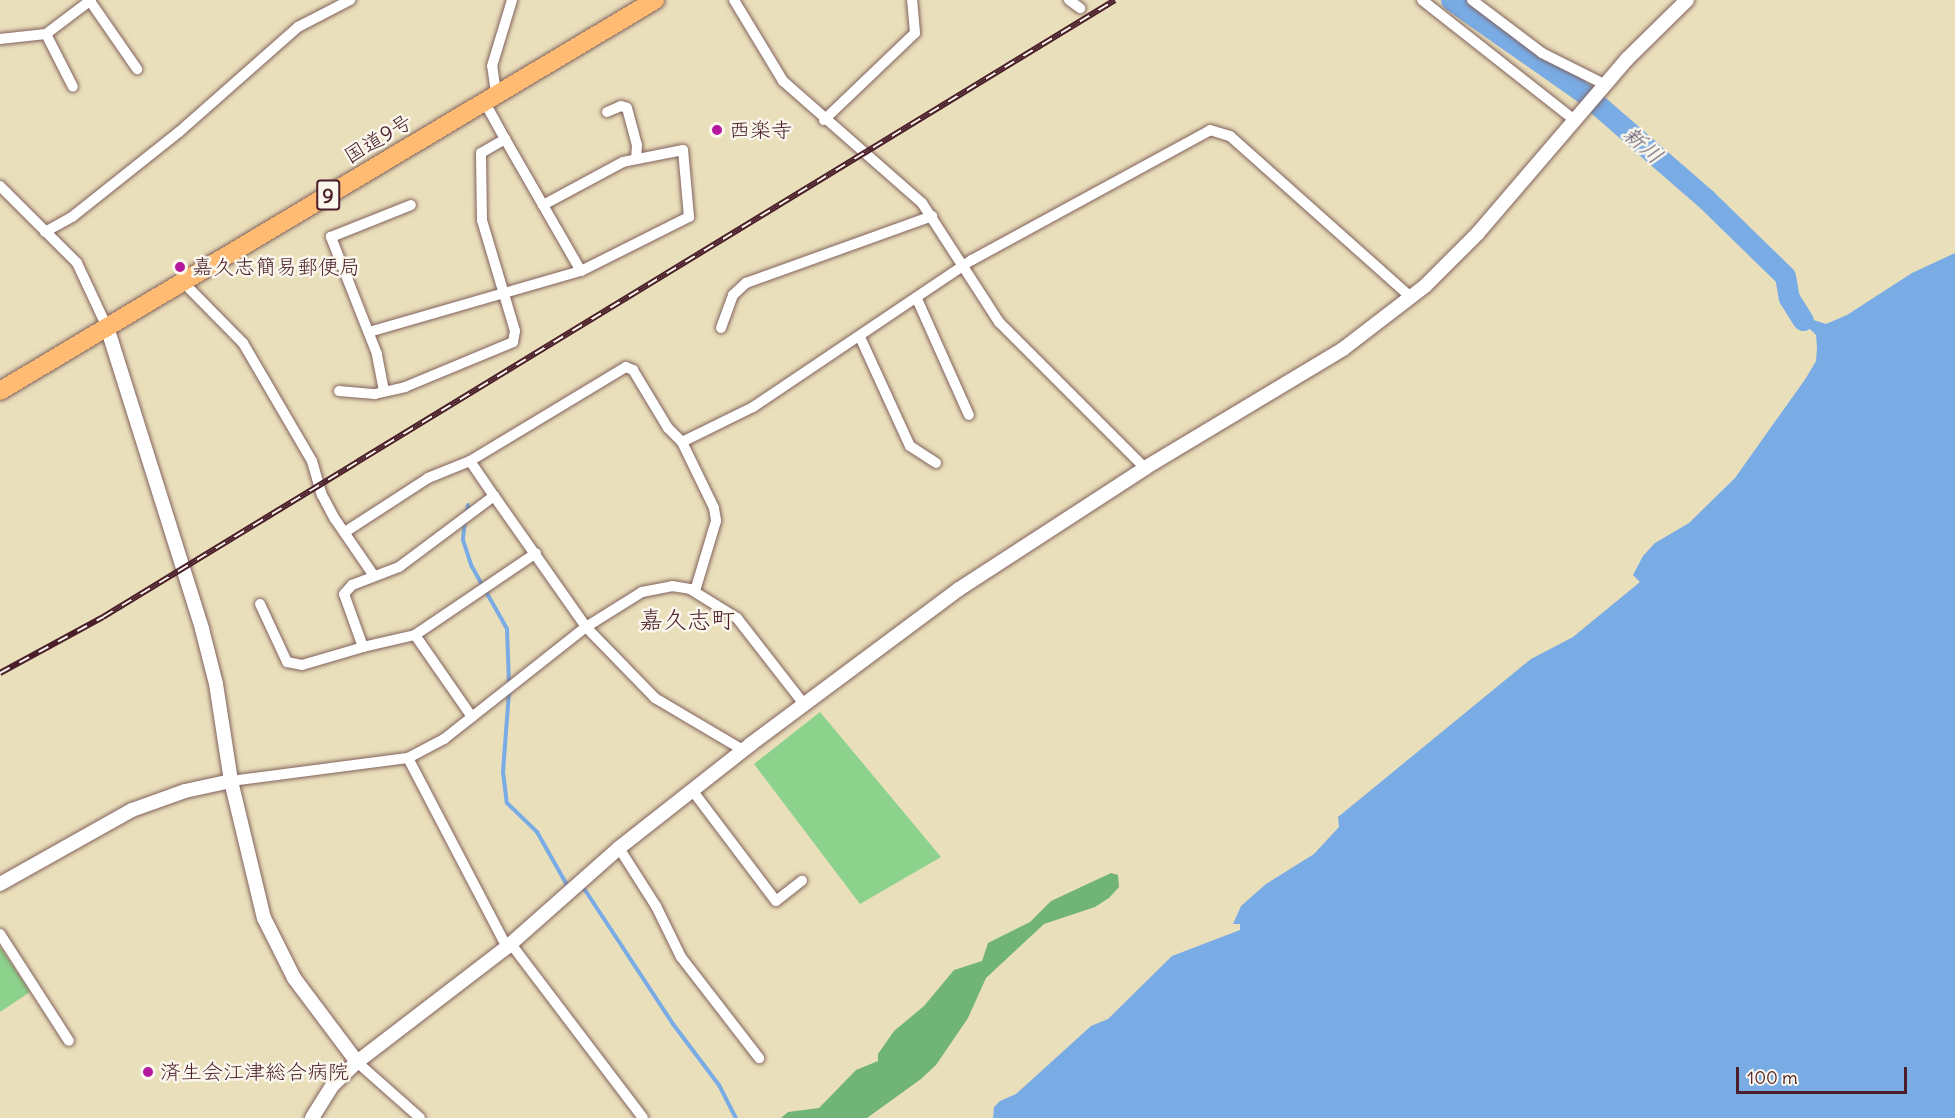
<!DOCTYPE html>
<html>
<head>
<meta charset="utf-8">
<style>
	body { margin:0 }
	#map { position:relative; width:1955px; height:1118px; overflow:hidden; background:#eadfbb; font-family:Delius,"Klee One",sans-serif }
	div>[style] { position:absolute }
	[style*='--x'] { left:calc(var(--x)*1px); top:calc(var(--y)*1px); width:calc(var(--w)*1px); rotate:calc(var(--a)*1deg) }
	.green>* { inset:0; background:#8cd28c }
	.forest>* { inset:0; background:#71b478 }
	.water>* { inset:0; background:#79abe5 }
	.stream>* { height:4px; margin:-2px; padding:0 2px; transform-origin:2px; border-radius:2px; background:#79abe5 }
	.river>* { height:21px; margin:-10.5px; padding:0 10.5px; transform-origin:10.5px; border-radius:10.5px; background:#79abe5 }
	.roads { filter:drop-shadow(0 0 2px #82625d) drop-shadow(0 0 2px #82625d) }
	.minor>* { height:10px; margin:-5px; padding:0 5px; transform-origin:5px; border-radius:5px; background:#fff }
	.tertiary>* { height:14px; margin:-7px; padding:0 7px; transform-origin:7px; border-radius:7px; background:#fff }
	.trunk>* { height:18px; margin:-9px; padding:0 9px; transform-origin:9px; border-radius:9px; background:#febb71 }
	.rail>* { height:6px; margin-top:-3px; transform-origin:0; background:repeating-linear-gradient(90deg,#fbf7ec 0 11px,#4a1f2b 0 22px); box-sizing:border-box; border-block:2px solid #4a1f2b }
	.dots>* { width:16px; height:16px; translate:-50% -50%; box-sizing:border-box; border:3px solid #fbf7ec; border-radius:50% }
	span { translate:-50% -50%; white-space:nowrap; text-align:center; line-height:1.15; -webkit-text-stroke:5px #fbf7ec; paint-order:stroke }
	.shield-label span { padding:2px 4px; background:#fbf7ec; border:2px solid; border-radius:4px; -webkit-text-stroke-width:0 }
	.shield-label { font-size:20px; color:#4a1f2b; font-weight:700 }
	.poi-label { font-size:21px; color:#4a1f2b }
	.left { translate:0 -50%; text-align:left }
	.street-label { font-size:21px; color:#4a1f2b }
	.water-label { font-size:22px; color:#5a506c; font-style:italic }
	.quarter-label { font-size:24px; color:#4a1f2b }
	.scale { position:absolute; left:1736px; top:1067px; width:171px; height:27px; box-sizing:border-box; border:3px solid #4a1f2b; border-top:0; padding-left:8px; font-size:18px; line-height:21px; white-space:nowrap; color:#4a1f2b; -webkit-text-stroke:4px #fbf7ec; paint-order:stroke }
</style>
</head>
<body>
<div id="map">
	<div class="green">
		<i style="clip-path:polygon(820px 712px,941px 857px,860px 904px,754px 764px)"></i>
		<i style="clip-path:polygon(0 947px,30px 992px,0 1012px)"></i>
	</div>
	<div class="forest">
		<i style="clip-path:polygon(1111px 873px,1118px 875px,1119px 887px,1109px 898px,1095px 907px,1044px 924px,986px 978px,968px 1018px,936px 1065px,921px 1079px,867px 1118px,781px 1118px,788px 1112px,819px 1108px,856px 1070px,878px 1061px,878px 1054px,894px 1031px,924px 1006px,954px 970px,982px 961px,988px 943px,1030px 922px,1051px 901px)"></i>
	</div>
	<div class="water">
		<i style="clip-path:polygon(1955px 253px,1955px 1118px,993px 1118px,994px 1107px,1000px 1101px,1016px 1094px,1091px 1026px,1108px 1019px,1172px 956px,1240px 930px,1240px 924px,1233px 924px,1241px 906px,1266px 884px,1314px 854px,1339px 827px,1338px 817px,1531px 659px,1573px 637px,1640px 582px,1633px 575px,1643px 556px,1655px 543px,1689px 523px,1735px 478px,1806px 378px,1816px 361px,1817px 347px,1816px 335px,1801px 320px,1807px 318px,1826px 324px,1847px 315px,1912px 273px)"></i>
	</div>
	<div class="stream">
		<i style="--x:467;--y:513;--w:8;--a:-83"></i>
		<i style="--x:465;--y:520;--w:20;--a:96"></i>
		<i style="--x:463;--y:540;--w:26;--a:72"></i>
		<i style="--x:471;--y:565;--w:73;--a:60.6"></i>
		<i style="--x:507;--y:629;--w:55;--a:87.9"></i>
		<i style="--x:509;--y:692;--w:80;--a:94.3"></i>
		<i style="--x:503;--y:772;--w:31;--a:83"></i>
		<i style="--x:507;--y:803;--w:42;--a:44"></i>
		<i style="--x:537;--y:832;--w:61;--a:60.5"></i>
		<i style="--x:585;--y:890;--w:160;--a:56.7"></i>
		<i style="--x:673;--y:1024;--w:76;--a:53"></i>
		<i style="--x:719;--y:1085;--w:37;--a:63"></i>
	</div>
	<div class="river">
		<i style="--x:1451;--y:0;--w:162;--a:35"></i>
		<i style="--x:1584;--y:93;--w:162;--a:41"></i>
		<i style="--x:1706;--y:199;--w:110;--a:44.3"></i>
		<i style="--x:1785;--y:276;--w:22;--a:80"></i>
		<i style="--x:1789;--y:298;--w:26;--a:58"></i>
	</div>
	<div class="roads">
		<div class="minor">
			<i style="--x:734;--y:0;--w:95;--a:58.8"></i>
			<i style="--x:783;--y:81;--w:185;--a:41.3"></i>
			<i style="--x:922;--y:203;--w:142;--a:57.1"></i>
			<i style="--x:999;--y:322;--w:206;--a:45"></i>
			<i style="--x:1069;--y:0;--w:14;--a:36"></i>
			<i style="--x:1422;--y:0;--w:196;--a:38.2"></i>
			<i style="--x:1472;--y:0;--w:88;--a:37.1"></i>
			<i style="--x:1542;--y:53;--w:72;--a:26.6"></i>
			<i style="--x:90;--y:1;--w:83;--a:55.3"></i>
			<i style="--x:46;--y:34;--w:59;--a:63"></i>
			<i style="--x:0;--y:39;--w:46;--a:-6.2"></i>
			<i style="--x:46;--y:34;--w:56;--a:-37.1"></i>
			<i style="--x:496;--y:93;--w:27;--a:-98"></i>
			<i style="--x:492;--y:66;--w:69;--a:-73.1"></i>
			<i style="--x:484;--y:101;--w:43;--a:61.1"></i>
			<i style="--x:505;--y:139;--w:152;--a:60.1"></i>
			<i style="--x:581;--y:271;--w:121;--a:-26.6"></i>
			<i style="--x:689;--y:217;--w:67;--a:-95.1"></i>
			<i style="--x:683;--y:150;--w:61;--a:168.7"></i>
			<i style="--x:623;--y:162;--w:91;--a:151.7"></i>
			<i style="--x:607;--y:112;--w:15;--a:-23"></i>
			<i style="--x:621;--y:106;--w:6;--a:18"></i>
			<i style="--x:627;--y:108;--w:38;--a:75"></i>
			<i style="--x:637;--y:145;--w:14;--a:94"></i>
			<i style="--x:824;--y:120;--w:126;--a:-43.7"></i>
			<i style="--x:915;--y:33;--w:33;--a:-95"></i>
			<i style="--x:0;--y:186;--w:109;--a:45"></i>
			<i style="--x:77;--y:263;--w:71;--a:64.9"></i>
			<i style="--x:45;--y:232;--w:31;--a:-29"></i>
			<i style="--x:72;--y:217;--w:137;--a:-38.5"></i>
			<i style="--x:179;--y:132;--w:159;--a:-41.4"></i>
			<i style="--x:298;--y:27;--w:59;--a:-27.4"></i>
			<i style="--x:184;--y:283;--w:84;--a:45.5"></i>
			<i style="--x:243;--y:343;--w:137;--a:59.7"></i>
			<i style="--x:312;--y:461;--w:35;--a:74"></i>
			<i style="--x:322;--y:495;--w:27;--a:62"></i>
			<i style="--x:335;--y:519;--w:69;--a:55.6"></i>
			<i style="--x:917;--y:299;--w:127;--a:65.9"></i>
			<i style="--x:721;--y:328;--w:35;--a:-70"></i>
			<i style="--x:733;--y:295;--w:18;--a:-43"></i>
			<i style="--x:746;--y:283;--w:198;--a:-19.8"></i>
			<i style="--x:369;--y:332;--w:221;--a:-16.1"></i>
			<i style="--x:860;--y:337;--w:120;--a:65.4"></i>
			<i style="--x:910;--y:446;--w:31;--a:33"></i>
			<i style="--x:339;--y:391;--w:36;--a:5"></i>
			<i style="--x:375;--y:394;--w:31;--a:-13"></i>
			<i style="--x:405;--y:387;--w:117;--a:-22.6"></i>
			<i style="--x:513;--y:342;--w:11;--a:-80"></i>
			<i style="--x:515;--y:331;--w:116;--a:-106.6"></i>
			<i style="--x:482;--y:220;--w:67;--a:-90.9"></i>
			<i style="--x:481;--y:153;--w:28;--a:-30"></i>
			<i style="--x:384;--y:391;--w:38;--a:-101"></i>
			<i style="--x:377;--y:354;--w:126;--a:-111.5"></i>
			<i style="--x:331;--y:237;--w:86;--a:-21.8"></i>
			<i style="--x:682;--y:442;--w:73;--a:64.1"></i>
			<i style="--x:714;--y:508;--w:13;--a:81"></i>
			<i style="--x:716;--y:521;--w:73;--a:106.7"></i>
			<i style="--x:470;--y:461;--w:182;--a:-31.1"></i>
			<i style="--x:626;--y:367;--w:8;--a:23"></i>
			<i style="--x:633;--y:370;--w:68;--a:58.9"></i>
			<i style="--x:668;--y:428;--w:20;--a:45"></i>
			<i style="--x:682;--y:442;--w:79;--a:-26.2"></i>
			<i style="--x:753;--y:407;--w:264;--a:-33.9"></i>
			<i style="--x:972;--y:260;--w:271;--a:-28.6"></i>
			<i style="--x:1210;--y:130;--w:21;--a:17"></i>
			<i style="--x:1230;--y:136;--w:242;--a:41.7"></i>
			<i style="--x:345;--y:532;--w:99;--a:-33"></i>
			<i style="--x:428;--y:478;--w:45;--a:-22"></i>
			<i style="--x:470;--y:461;--w:42;--a:55.6"></i>
			<i style="--x:260;--y:604;--w:64;--a:65"></i>
			<i style="--x:287;--y:662;--w:15;--a:11"></i>
			<i style="--x:302;--y:665;--w:64;--a:-16.4"></i>
			<i style="--x:415;--y:635;--w:146;--a:-34.1"></i>
			<i style="--x:472;--y:717;--w:100;--a:-124.8"></i>
			<i style="--x:415;--y:635;--w:53;--a:167"></i>
			<i style="--x:363;--y:647;--w:56;--a:-109.7"></i>
			<i style="--x:344;--y:594;--w:12;--a:-48"></i>
			<i style="--x:352;--y:585;--w:50;--a:-21"></i>
			<i style="--x:399;--y:567;--w:119;--a:-36.8"></i>
			<i style="--x:494;--y:496;--w:160;--a:54.9"></i>
			<i style="--x:586;--y:627;--w:99;--a:45.8"></i>
			<i style="--x:655;--y:698;--w:102;--a:30.6"></i>
			<i style="--x:408;--y:758;--w:213;--a:62.4"></i>
			<i style="--x:231;--y:781;--w:178;--a:-7.4"></i>
			<i style="--x:408;--y:758;--w:41;--a:-27.8"></i>
			<i style="--x:444;--y:739;--w:181;--a:-38.3"></i>
			<i style="--x:586;--y:627;--w:66;--a:-32"></i>
			<i style="--x:642;--y:592;--w:31;--a:-11"></i>
			<i style="--x:672;--y:586;--w:18;--a:9"></i>
			<i style="--x:690;--y:589;--w:55;--a:31.7"></i>
			<i style="--x:737;--y:618;--w:109;--a:52.1"></i>
			<i style="--x:692;--y:790;--w:139;--a:52.9"></i>
			<i style="--x:776;--y:901;--w:33;--a:-38"></i>
			<i style="--x:619;--y:848;--w:69;--a:57.5"></i>
			<i style="--x:656;--y:906;--w:57;--a:63.9"></i>
			<i style="--x:681;--y:957;--w:128;--a:52.3"></i>
			<i style="--x:0;--y:934;--w:127;--a:57.2"></i>
			<i style="--x:511;--y:944;--w:218;--a:52.8"></i>
			<i style="--x:357;--y:1062;--w:84;--a:41.6"></i>
		</div>
		<div class="tertiary">
			<i style="--x:107;--y:327;--w:317;--a:72.5"></i>
			<i style="--x:202;--y:629;--w:57;--a:75.7"></i>
			<i style="--x:216;--y:684;--w:98;--a:81.2"></i>
			<i style="--x:231;--y:781;--w:141;--a:76.5"></i>
			<i style="--x:264;--y:918;--w:67;--a:63.4"></i>
			<i style="--x:294;--y:978;--w:105;--a:53.1"></i>
			<i style="--x:0;--y:884;--w:151;--a:-29.3"></i>
			<i style="--x:132;--y:810;--w:56;--a:-19.7"></i>
			<i style="--x:185;--y:791;--w:47;--a:-12.3"></i>
			<i style="--x:312;--y:1118;--w:39;--a:-58"></i>
			<i style="--x:333;--y:1085;--w:33;--a:-44"></i>
			<i style="--x:357;--y:1062;--w:189;--a:-37.5"></i>
			<i style="--x:507;--y:947;--w:149;--a:-41.5"></i>
			<i style="--x:619;--y:848;--w:168;--a:-38.2"></i>
			<i style="--x:751;--y:744;--w:259;--a:-36.7"></i>
			<i style="--x:959;--y:589;--w:222;--a:-33"></i>
			<i style="--x:1145;--y:468;--w:231;--a:-31"></i>
			<i style="--x:1343;--y:349;--w:103;--a:-37.5"></i>
			<i style="--x:1425;--y:286;--w:75;--a:-45"></i>
			<i style="--x:1478;--y:233;--w:229;--a:-49.4"></i>
			<i style="--x:1627;--y:59;--w:84;--a:-44.5"></i>
		</div>
		<div class="trunk">
			<i style="--x:0;--y:391;--w:763;--a:-30.83"></i>
		</div>
	</div>
	<div class="rail">
		<i style="--x:0;--y:673;--w:117;--a:-28.5"></i>
		<i style="--x:103;--y:617;--w:1185;--a:-31.37"></i>
	</div>
	<div class="dots">
		<i style="left:717px;top:130px;background:#b5179e"></i>
		<i style="left:180px;top:267px;background:#b5179e"></i>
		<i style="left:148px;top:1072px;background:#b5179e"></i>
	</div>
	<div class="shield-label">
		<span style="left:328px;top:195px">9</span>
	</div>
	<div class="poi-label">
		<span class="left" style="left:729px;top:130px">西楽寺</span>
		<span class="left" style="left:192px;top:267px">嘉久志簡易郵便局</span>
		<span class="left" style="left:160px;top:1072px">済生会江津総合病院</span>
	</div>
	<div class="street-label">
		<span style="left:378px;top:139px;rotate:-31deg">国道9号</span>
	</div>
	<div class="water-label">
		<span style="left:1643px;top:145px;rotate:41deg">新川</span>
	</div>
	<div class="quarter-label">
		<span style="left:687px;top:620px">嘉久志町</span>
	</div>
	<div class="scale">100 m</div>
</div>
</body>
</html>
